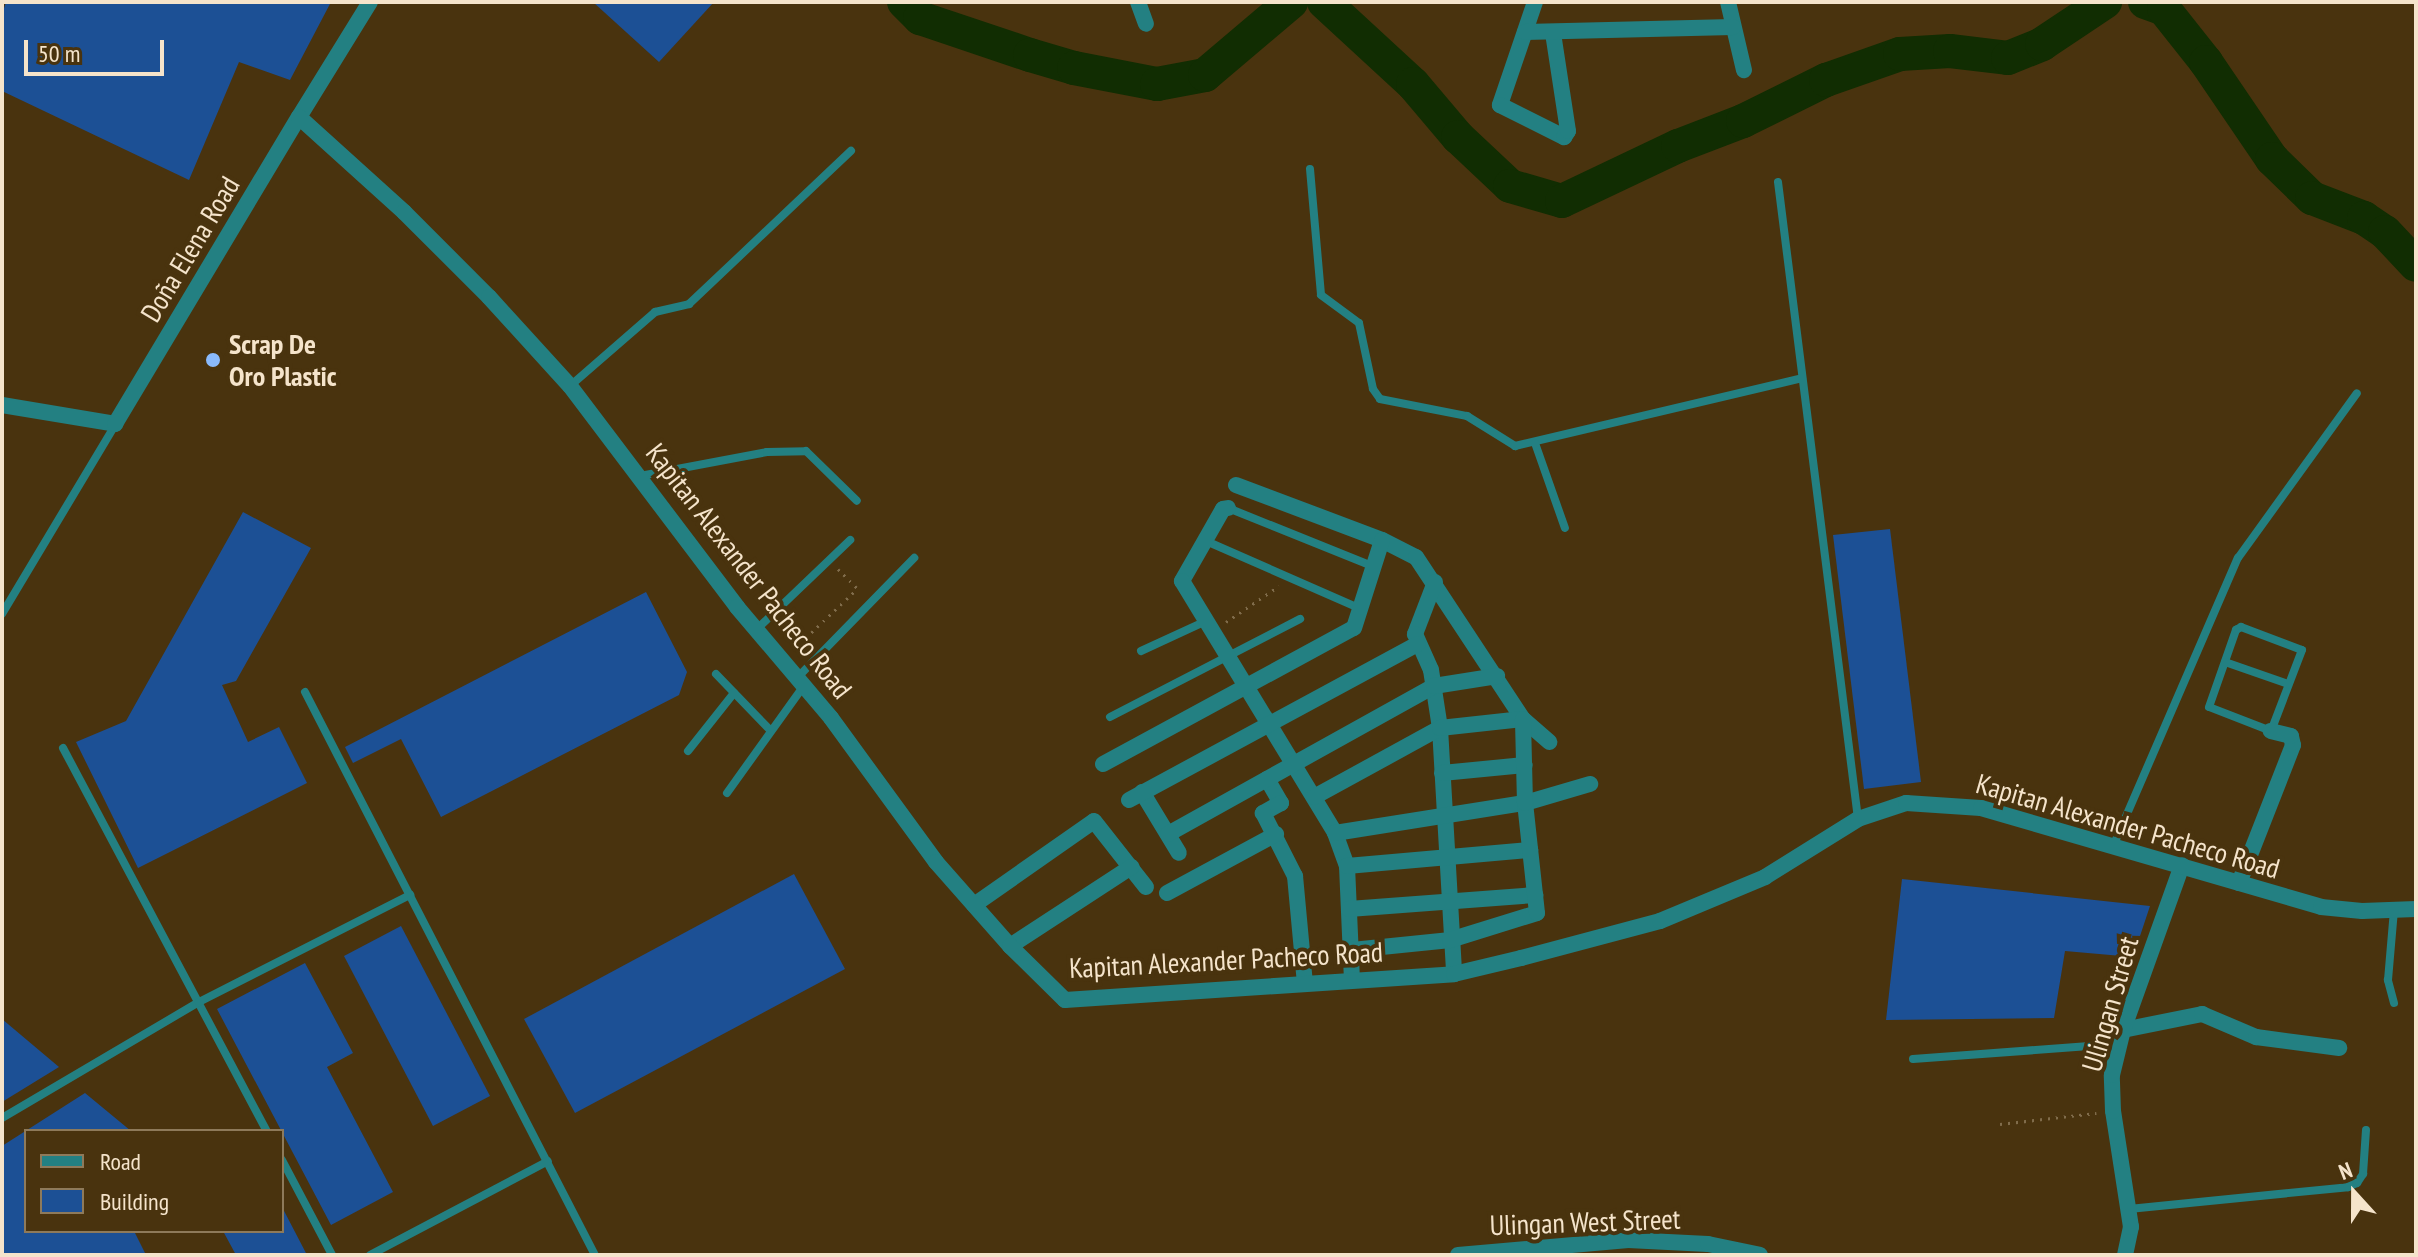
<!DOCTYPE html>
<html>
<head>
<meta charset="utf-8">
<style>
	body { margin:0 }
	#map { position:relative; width:2418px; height:1257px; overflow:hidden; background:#49330e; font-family:"PT Sans Narrow",sans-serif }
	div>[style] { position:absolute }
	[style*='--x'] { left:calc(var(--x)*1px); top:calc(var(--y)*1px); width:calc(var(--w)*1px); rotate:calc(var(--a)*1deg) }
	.river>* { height:34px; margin:-17px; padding:0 17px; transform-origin:17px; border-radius:17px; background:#112d02 }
	.building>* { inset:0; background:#1c5095 }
	.path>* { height:3px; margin-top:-1.5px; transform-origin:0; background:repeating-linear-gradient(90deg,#806c4b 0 2px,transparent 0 8px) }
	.service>* { height:8px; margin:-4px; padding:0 4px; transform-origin:4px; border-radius:4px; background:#238082 }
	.minor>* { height:16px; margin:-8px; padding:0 8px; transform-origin:8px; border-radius:8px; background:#238082 }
	.tertiary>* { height:16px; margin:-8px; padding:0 8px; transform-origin:8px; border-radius:8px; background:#238082 }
	.dots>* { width:22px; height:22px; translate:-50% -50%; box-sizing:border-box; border:4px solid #49330e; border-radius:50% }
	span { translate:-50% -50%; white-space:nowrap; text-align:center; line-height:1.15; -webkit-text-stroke:8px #49330e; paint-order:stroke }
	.street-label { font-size:28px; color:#f5e4cb }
	.poi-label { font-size:28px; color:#f5e4cb; font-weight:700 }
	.left { translate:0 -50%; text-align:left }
	.frame { position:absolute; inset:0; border:4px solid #f5e4cb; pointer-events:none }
	.legend { position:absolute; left:24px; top:1129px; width:260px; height:104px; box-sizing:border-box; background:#49330e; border:2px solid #8e7a5a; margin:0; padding:10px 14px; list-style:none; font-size:24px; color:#f5e4cb }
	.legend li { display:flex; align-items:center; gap:16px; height:40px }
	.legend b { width:40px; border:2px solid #8e7a5a }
	.north { position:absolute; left:2314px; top:1153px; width:80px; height:80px; -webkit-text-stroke:6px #49330e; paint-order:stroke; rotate:339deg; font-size:22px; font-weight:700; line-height:32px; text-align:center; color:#f5e4cb }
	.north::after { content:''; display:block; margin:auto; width:28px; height:36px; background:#f5e4cb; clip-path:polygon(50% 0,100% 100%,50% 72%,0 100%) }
	.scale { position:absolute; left:24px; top:40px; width:140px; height:36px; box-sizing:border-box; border:4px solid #f5e4cb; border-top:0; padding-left:10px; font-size:24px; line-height:28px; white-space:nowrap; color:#f5e4cb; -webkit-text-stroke:6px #49330e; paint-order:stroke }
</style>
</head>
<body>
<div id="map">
	<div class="river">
		<i style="--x:904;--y:2;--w:23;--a:45"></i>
		<i style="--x:920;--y:18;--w:116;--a:18.6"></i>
		<i style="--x:1030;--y:55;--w:46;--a:16.5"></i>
		<i style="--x:1074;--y:68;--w:85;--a:10.9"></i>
		<i style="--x:1157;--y:84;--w:49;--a:-10.6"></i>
		<i style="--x:1205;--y:75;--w:113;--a:-40.3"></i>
		<i style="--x:1324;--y:2;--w:121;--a:42.7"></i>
		<i style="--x:1413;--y:84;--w:70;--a:49.7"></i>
		<i style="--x:1458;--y:137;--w:71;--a:43.3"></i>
		<i style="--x:1510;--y:186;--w:54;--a:16.1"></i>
		<i style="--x:1562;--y:201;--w:128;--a:-25.4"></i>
		<i style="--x:1678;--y:146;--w:70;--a:-21"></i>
		<i style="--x:1743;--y:121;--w:93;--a:-26.3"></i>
		<i style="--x:1826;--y:80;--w:78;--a:-19.4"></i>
		<i style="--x:1900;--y:54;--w:50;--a:-3.4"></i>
		<i style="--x:1950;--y:51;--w:58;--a:6.9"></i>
		<i style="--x:2008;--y:58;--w:37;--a:-22"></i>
		<i style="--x:2042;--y:44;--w:76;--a:-33.7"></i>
		<i style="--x:2145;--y:2;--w:20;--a:20"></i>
		<i style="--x:2164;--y:9;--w:68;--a:51.6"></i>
		<i style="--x:2206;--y:62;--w:117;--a:55.8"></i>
		<i style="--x:2272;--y:159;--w:56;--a:44.3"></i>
		<i style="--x:2312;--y:198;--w:56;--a:21"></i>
		<i style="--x:2364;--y:218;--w:25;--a:34"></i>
		<i style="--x:2385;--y:232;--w:45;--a:46.8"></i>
	</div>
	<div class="building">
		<i style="clip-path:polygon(6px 2px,331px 2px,290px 80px,239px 62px,189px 180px,2px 91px,2px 15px)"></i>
		<i style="clip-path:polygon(593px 2px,714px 2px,659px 62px)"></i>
		<i style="clip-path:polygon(243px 512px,311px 548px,236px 681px,222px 685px,248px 742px,279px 727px,307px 783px,138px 868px,76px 742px,126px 721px)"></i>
		<i style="clip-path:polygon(1890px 529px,1921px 782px,1864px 789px,1833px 535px)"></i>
		<i style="clip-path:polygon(646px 592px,687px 672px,679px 695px,441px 817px,401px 739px,353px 763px,345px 747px)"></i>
		<i style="clip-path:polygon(794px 874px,845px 969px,575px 1113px,524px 1019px)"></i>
		<i style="clip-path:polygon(1902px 879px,2150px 906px,2133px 957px,2065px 951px,2054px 1018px,1886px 1020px)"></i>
		<i style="clip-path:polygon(401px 926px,490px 1096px,433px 1126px,344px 956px)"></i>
		<i style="clip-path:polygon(305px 963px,353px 1053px,327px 1067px,393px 1192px,331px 1225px,217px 1009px)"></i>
		<i style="clip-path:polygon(2px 1019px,59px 1067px,2px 1102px)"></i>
		<i style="clip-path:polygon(85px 1093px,131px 1131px,26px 1131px,26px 1231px,134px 1231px,146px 1255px,2px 1255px,2px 1146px)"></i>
		<i style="clip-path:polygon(282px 1207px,307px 1255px,236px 1255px,223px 1231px,282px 1231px)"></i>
	</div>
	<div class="path">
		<i style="--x:838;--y:569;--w:28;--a:45"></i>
		<i style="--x:1226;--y:622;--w:64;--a:-34.2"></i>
		<i style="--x:794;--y:649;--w:87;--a:-43.6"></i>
		<i style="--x:2000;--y:1124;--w:97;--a:-6.5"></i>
	</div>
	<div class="service">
		<i style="--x:1310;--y:169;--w:126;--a:85"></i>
		<i style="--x:1321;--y:295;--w:47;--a:36.4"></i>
		<i style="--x:1359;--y:323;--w:67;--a:78"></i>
		<i style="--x:1373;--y:389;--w:12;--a:55"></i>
		<i style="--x:1380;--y:399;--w:89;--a:11.1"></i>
		<i style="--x:1467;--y:416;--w:57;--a:32"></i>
		<i style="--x:1515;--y:446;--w:295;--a:-13.3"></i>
		<i style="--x:1778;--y:182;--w:642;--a:82.84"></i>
		<i style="--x:570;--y:386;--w:113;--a:-41"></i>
		<i style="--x:655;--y:312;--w:35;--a:-13"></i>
		<i style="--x:689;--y:304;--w:223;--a:-43.4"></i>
		<i style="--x:1535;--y:443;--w:90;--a:70.6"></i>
		<i style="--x:640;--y:476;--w:129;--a:-10.7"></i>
		<i style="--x:767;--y:452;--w:39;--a:-1"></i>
		<i style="--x:806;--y:451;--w:71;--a:44.4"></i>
		<i style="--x:1228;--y:508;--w:158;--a:21.9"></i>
		<i style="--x:1206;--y:541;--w:169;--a:23.7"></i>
		<i style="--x:2;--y:614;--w:220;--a:-59.1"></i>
		<i style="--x:2241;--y:627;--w:65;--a:20.7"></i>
		<i style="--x:2302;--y:650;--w:87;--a:110.9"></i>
		<i style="--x:2271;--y:731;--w:66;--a:-158.8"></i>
		<i style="--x:2209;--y:707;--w:82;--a:-70.7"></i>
		<i style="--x:2236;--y:630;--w:6;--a:-31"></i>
		<i style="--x:757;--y:629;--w:129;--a:-43.7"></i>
		<i style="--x:1141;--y:651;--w:72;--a:-24.8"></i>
		<i style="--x:2225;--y:662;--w:67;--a:19.2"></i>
		<i style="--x:716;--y:674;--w:79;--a:46"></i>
		<i style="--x:797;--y:678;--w:168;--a:-45.7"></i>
		<i style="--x:305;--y:692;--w:633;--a:62.75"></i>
		<i style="--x:1110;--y:717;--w:214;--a:-27.3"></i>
		<i style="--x:63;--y:748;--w:434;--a:62"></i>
		<i style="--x:688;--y:751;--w:74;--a:-51.6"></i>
		<i style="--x:727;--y:793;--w:130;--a:-54.4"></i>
		<i style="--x:2114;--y:844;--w:312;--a:-66.6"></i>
		<i style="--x:2238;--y:558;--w:203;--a:-54.2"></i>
		<i style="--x:2394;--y:1003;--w:24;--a:-105"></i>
		<i style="--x:2388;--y:980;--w:70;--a:-85.1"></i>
		<i style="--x:1913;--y:1059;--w:207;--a:-4.2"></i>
		<i style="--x:2;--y:1118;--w:229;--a:-30.5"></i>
		<i style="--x:199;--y:1002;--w:237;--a:-26.9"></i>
		<i style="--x:282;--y:1160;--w:107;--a:62.2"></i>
		<i style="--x:2129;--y:1209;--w:220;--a:-5.7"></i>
		<i style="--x:2348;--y:1187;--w:10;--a:-24"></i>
		<i style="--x:2357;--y:1183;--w:11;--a:-56"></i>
		<i style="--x:2363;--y:1174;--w:44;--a:-86.1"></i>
		<i style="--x:370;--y:1255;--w:201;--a:-27.8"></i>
	</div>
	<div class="minor">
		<i style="--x:1138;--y:2;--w:23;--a:70"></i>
		<i style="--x:1535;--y:2;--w:109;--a:108.8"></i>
		<i style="--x:1500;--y:105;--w:72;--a:26.6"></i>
		<i style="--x:1564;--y:137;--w:7;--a:-56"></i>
		<i style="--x:1568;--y:131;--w:99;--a:-98.7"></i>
		<i style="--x:1728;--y:2;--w:70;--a:76.8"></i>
		<i style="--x:1525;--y:32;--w:208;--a:-1.4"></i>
		<i style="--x:299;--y:117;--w:135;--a:-58.3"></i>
		<i style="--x:1236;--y:485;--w:156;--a:20.6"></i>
		<i style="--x:1382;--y:540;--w:38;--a:27"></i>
		<i style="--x:1416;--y:557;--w:194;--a:56.6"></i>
		<i style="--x:1523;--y:719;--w:35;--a:41"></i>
		<i style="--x:1228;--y:508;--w:5;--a:169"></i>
		<i style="--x:1223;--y:509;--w:83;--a:119.7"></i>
		<i style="--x:1182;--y:581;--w:295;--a:58.7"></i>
		<i style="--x:1335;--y:833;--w:35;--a:70"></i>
		<i style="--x:1347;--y:866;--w:114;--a:87.5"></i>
		<i style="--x:1435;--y:582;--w:56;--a:111"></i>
		<i style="--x:1415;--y:634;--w:39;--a:66"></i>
		<i style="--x:1431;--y:670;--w:59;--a:81.2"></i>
		<i style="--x:1440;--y:728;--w:246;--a:86.7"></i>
		<i style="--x:1103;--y:764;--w:285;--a:-28.5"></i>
		<i style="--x:1354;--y:628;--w:92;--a:-72.3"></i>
		<i style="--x:1442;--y:773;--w:83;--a:-5.5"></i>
		<i style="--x:1267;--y:779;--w:28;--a:60"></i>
		<i style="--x:1281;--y:803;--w:21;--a:151"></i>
		<i style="--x:1263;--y:813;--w:71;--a:63.1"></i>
		<i style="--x:1295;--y:876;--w:107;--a:84.7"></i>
		<i style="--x:1142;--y:792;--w:71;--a:58.8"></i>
		<i style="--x:1314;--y:797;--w:144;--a:-28.7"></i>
		<i style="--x:1440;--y:728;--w:83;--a:-6.2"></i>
		<i style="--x:1129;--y:800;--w:328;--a:-28.4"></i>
		<i style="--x:1335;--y:833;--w:192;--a:-9"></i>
		<i style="--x:1525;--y:803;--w:68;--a:-16.3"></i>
		<i style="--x:1168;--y:834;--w:304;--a:-29.1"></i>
		<i style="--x:1434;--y:686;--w:64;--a:-9"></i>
		<i style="--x:1347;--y:866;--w:184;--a:-5"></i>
		<i style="--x:2239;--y:883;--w:148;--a:-68.6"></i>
		<i style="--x:2293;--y:745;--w:9;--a:-103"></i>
		<i style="--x:2291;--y:736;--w:21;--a:-166"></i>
		<i style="--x:1167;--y:893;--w:124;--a:-28.4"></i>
		<i style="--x:974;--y:905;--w:146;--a:-35"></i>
		<i style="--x:1094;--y:821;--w:84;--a:51.8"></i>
		<i style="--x:1349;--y:909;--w:187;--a:-4.3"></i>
		<i style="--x:1010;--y:946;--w:145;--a:-33.1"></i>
		<i style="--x:1352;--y:950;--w:99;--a:-5.8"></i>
		<i style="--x:1450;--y:940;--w:91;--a:-17.2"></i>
		<i style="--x:1537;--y:913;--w:111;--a:-96.2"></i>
		<i style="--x:1525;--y:803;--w:84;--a:-91.4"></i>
		<i style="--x:2123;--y:1030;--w:81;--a:-11.4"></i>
		<i style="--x:2202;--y:1014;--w:59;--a:23.1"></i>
		<i style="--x:2256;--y:1037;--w:84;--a:7.5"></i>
		<i style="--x:1458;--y:1255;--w:171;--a:-5"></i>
		<i style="--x:1628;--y:1240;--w:80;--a:2.9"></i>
		<i style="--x:1708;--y:1244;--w:53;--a:11.9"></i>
		<i style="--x:2125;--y:1255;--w:29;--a:-78"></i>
		<i style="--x:2131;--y:1227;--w:117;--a:-98.8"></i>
		<i style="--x:2113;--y:1111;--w:36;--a:-92"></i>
		<i style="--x:2112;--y:1075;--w:46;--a:-76.3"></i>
		<i style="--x:2123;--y:1030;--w:175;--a:-70.3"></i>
	</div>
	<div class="tertiary">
		<i style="--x:2;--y:405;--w:115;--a:9.5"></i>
		<i style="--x:115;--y:424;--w:358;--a:-59.1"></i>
		<i style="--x:299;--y:117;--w:142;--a:42.1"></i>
		<i style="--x:404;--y:212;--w:120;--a:45"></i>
		<i style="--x:489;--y:297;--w:120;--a:47.7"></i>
		<i style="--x:570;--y:386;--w:277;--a:52.9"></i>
		<i style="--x:737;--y:607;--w:145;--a:49.7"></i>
		<i style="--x:831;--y:718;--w:178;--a:53.9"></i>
		<i style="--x:936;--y:862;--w:112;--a:48.6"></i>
		<i style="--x:1010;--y:946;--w:77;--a:44.5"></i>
		<i style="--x:1065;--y:1000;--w:390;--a:-3.8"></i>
		<i style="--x:1454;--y:974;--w:69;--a:-13.4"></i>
		<i style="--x:1521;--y:958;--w:144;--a:-14.9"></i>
		<i style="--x:1660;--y:921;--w:114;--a:-22.7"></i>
		<i style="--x:1765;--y:877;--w:110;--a:-31.9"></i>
		<i style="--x:1858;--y:819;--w:51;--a:-18.4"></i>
		<i style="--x:1906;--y:803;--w:75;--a:3.8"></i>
		<i style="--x:1981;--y:808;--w:354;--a:16.2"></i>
		<i style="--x:2321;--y:907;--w:41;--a:5.6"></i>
		<i style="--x:2362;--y:911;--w:54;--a:-2.1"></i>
	</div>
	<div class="dots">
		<i style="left:213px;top:360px;background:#8abafc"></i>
	</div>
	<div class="street-label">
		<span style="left:190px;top:249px;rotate:-59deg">Doña Elena Road</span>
		<span style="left:749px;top:571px;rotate:52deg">Kapitan Alexander Pacheco Road</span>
		<span style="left:2128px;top:826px;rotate:16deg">Kapitan Alexander Pacheco Road</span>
		<span style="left:1226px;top:960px;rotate:-3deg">Kapitan Alexander Pacheco Road</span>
		<span style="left:2110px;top:1004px;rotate:-74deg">Ulingan Street</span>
		<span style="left:1585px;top:1222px;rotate:-2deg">Ulingan West Street</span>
	</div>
	<div class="poi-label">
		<span class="left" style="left:229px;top:360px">Scrap De<br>Oro Plastic</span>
	</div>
	<div class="frame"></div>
	<ul class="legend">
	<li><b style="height:10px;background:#238082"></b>Road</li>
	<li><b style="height:22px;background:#1c5095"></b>Building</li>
	</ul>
	<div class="north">N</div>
	<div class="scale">50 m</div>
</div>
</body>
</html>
